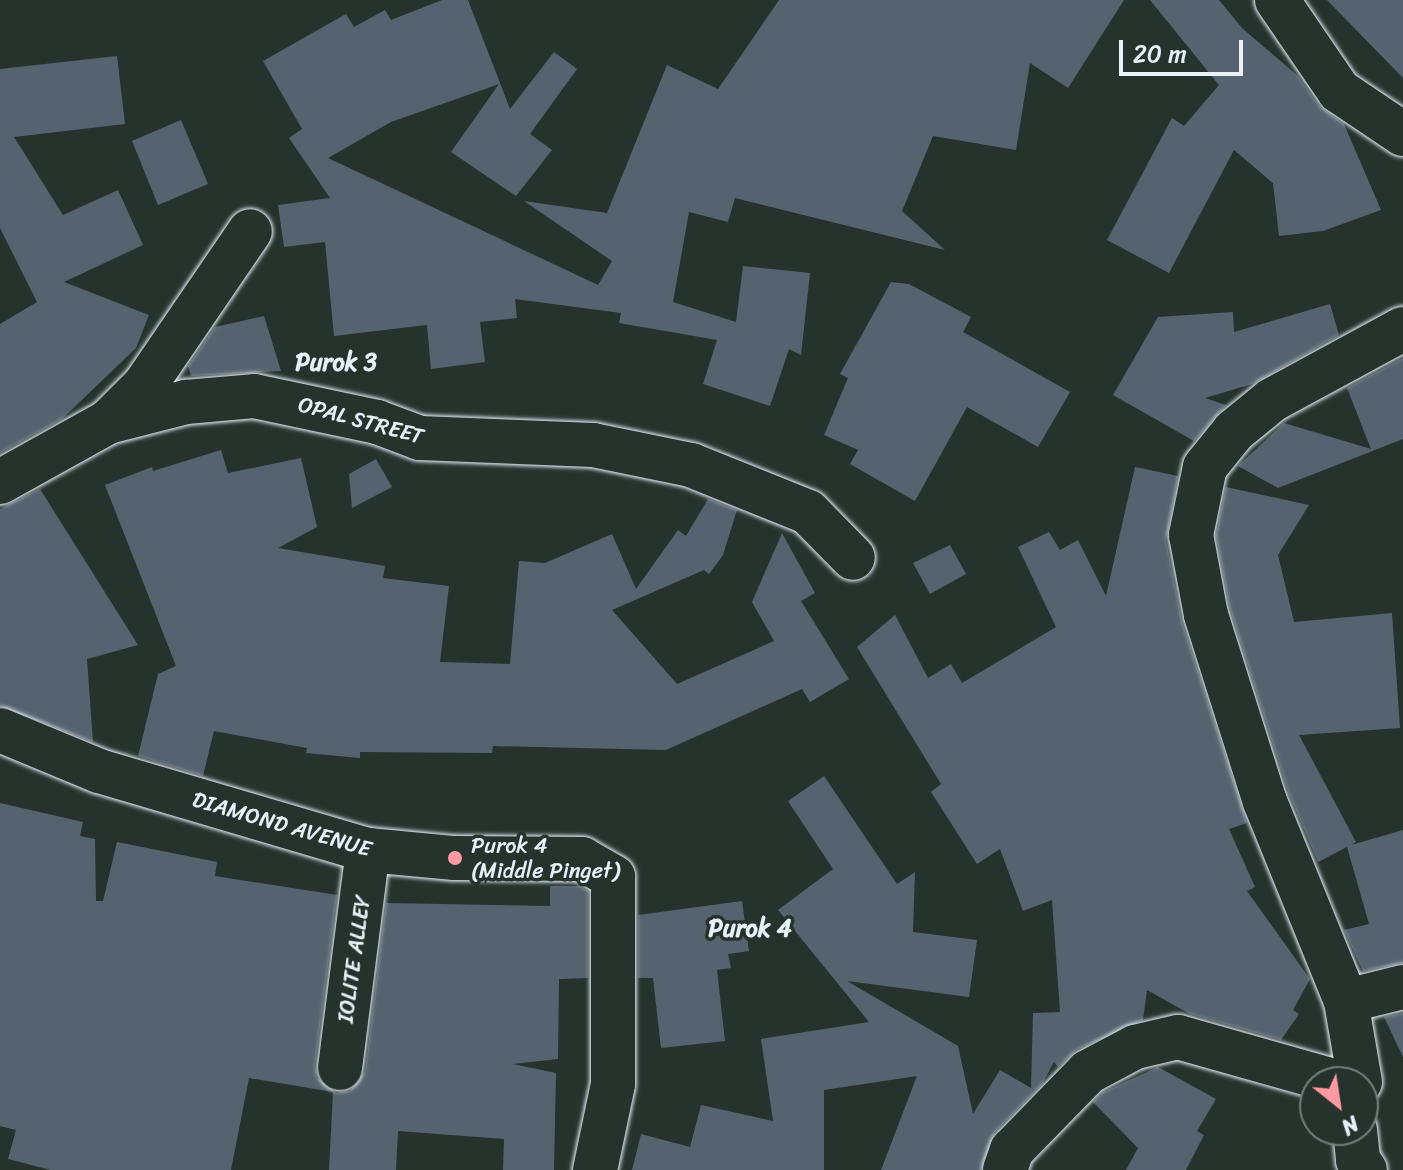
<!DOCTYPE html>
<html>
<head>
<meta charset="utf-8">
<style>
	body { margin:0 }
	#map { position:relative; width:1403px; height:1170px; overflow:hidden; background:#26332d; font-family:Sriracha,sans-serif }
	div>[style] { position:absolute }
	[style*='--x'] { left:calc(var(--x)*1px); top:calc(var(--y)*1px); width:calc(var(--w)*1px); rotate:calc(var(--a)*1deg) }
	.building>* { inset:0; background:#556370 }
	.roads { filter:drop-shadow(0 0 2px #e8f1f8) drop-shadow(0 0 2px #e8f1f8) }
	.minor>* { height:44px; margin:-22px; padding:0 22px; transform-origin:22px; border-radius:22px; background:#26332d }
	.dots>* { width:22px; height:22px; translate:-50% -50%; box-sizing:border-box; border:4px solid #26332d; border-radius:50% }
	span { translate:-50% -50%; white-space:nowrap; text-align:center; line-height:1.15; -webkit-text-stroke:7px #26332d; paint-order:stroke }
	.street-label { font-size:22px; color:#e8f1f8 }
	.poi-label { font-size:22px; color:#e8f1f8 }
	.left { translate:0 -50%; text-align:left }
	.neighbourhood-label { font-size:24px; color:#e8f1f8; font-weight:700 }
	.north { position:absolute; left:1299px; top:1066px; width:80px; height:80px; box-sizing:border-box; background:#26332d; border:2px solid #747f7e; border-radius:50%; rotate:150deg; font-size:22px; font-weight:700; line-height:32px; text-align:center; color:#e8f1f8 }
	.north::after { content:''; display:block; margin:auto; width:28px; height:36px; background:#ff9aa2; clip-path:polygon(50% 0,100% 100%,50% 72%,0 100%) }
	.scale { position:absolute; left:1119px; top:40px; width:124px; height:36px; box-sizing:border-box; border:4px solid #e8f1f8; border-top:0; padding-left:10px; font-size:24px; line-height:28px; white-space:nowrap; color:#e8f1f8; -webkit-text-stroke:6px #26332d; paint-order:stroke }
</style>
</head>
<body>
<div id="map">
	<div class="building">
		<i style="clip-path:polygon(442px 0,468px 0,510px 109px,554px 52px,577px 69px,530px 134px,552px 150px,516px 196px,451px 152px,499px 84px,391px 122px,328px 158px,598px 285px,612px 261px,524px 201px,607px 213px,667px 65px,718px 89px,779px 0,1124px 0,1068px 88px,1030px 63px,1016px 150px,933px 136px,902px 211px,945px 250px,735px 198px,728px 222px,689px 212px,673px 302px,736px 322px,743px 266px,810px 273px,801px 355px,789px 349px,770px 406px,703px 384px,717px 340px,619px 323px,621px 313px,515px 299px,517px 318px,480px 322px,485px 362px,431px 369px,427px 325px,334px 336px,325px 242px,284px 247px,278px 205px,330px 198px,289px 138px,302px 129px,263px 61px,346px 14px,354px 27px,385px 10px,391px 20px)"></i>
		<i style="clip-path:polygon(1150px 0,1219px 0,1242px 28px,1298px 76px,1319px 106px,1344px 124px,1381px 210px,1323px 231px,1279px 236px,1273px 183px,1234px 150px,1169px 273px,1107px 240px,1172px 118px,1184px 126px,1219px 85px)"></i>
		<i style="clip-path:polygon(1327px 0,1403px 0,1403px 78px)"></i>
		<i style="clip-path:polygon(117px 56px,125px 124px,14px 137px,63px 215px,118px 190px,143px 245px,64px 282px,149px 315px,136px 348px,62px 419px,0 453px,0 324px,37px 302px,0 228px,0 69px)"></i>
		<i style="clip-path:polygon(181px 120px,208px 184px,158px 205px,132px 141px)"></i>
		<i style="clip-path:polygon(891px 282px,909px 284px,971px 317px,963px 332px,1070px 392px,1038px 447px,967px 407px,915px 501px,850px 464px,858px 450px,824px 435px,848px 378px,840px 374px)"></i>
		<i style="clip-path:polygon(1330px 304px,1339px 335px,1252px 384px,1205px 398px,1226px 405px,1194px 441px,1113px 395px,1158px 317px,1233px 312px,1234px 332px)"></i>
		<i style="clip-path:polygon(264px 316px,281px 371px,191px 376px,188px 366px,215px 327px)"></i>
		<i style="clip-path:polygon(1403px 358px,1403px 439px,1278px 488px,1238px 466px,1284px 423px,1371px 449px,1347px 388px)"></i>
		<i style="clip-path:polygon(221px 450px,228px 473px,301px 458px,317px 527px,278px 548px,385px 566px,383px 578px,449px 586px,440px 662px,510px 664px,519px 561px,545px 563px,612px 534px,636px 589px,678px 530px,686px 536px,708px 499px,737px 510px,723px 555px,709px 574px,704px 570px,612px 610px,677px 684px,774px 641px,752px 602px,782px 533px,815px 593px,801px 601px,849px 679px,810px 702px,802px 689px,666px 750px,493px 746px,492px 753px,360px 752px,360px 758px,306px 753px,307px 748px,214px 731px,203px 776px,138px 756px,158px 674px,176px 666px,105px 485px,152px 467px,153px 471px)"></i>
		<i style="clip-path:polygon(376px 459px,392px 487px,352px 508px,349px 474px)"></i>
		<i style="clip-path:polygon(1135px 467px,1178px 476px,1166px 540px,1182px 622px,1247px 823px,1229px 829px,1255px 887px,1247px 891px,1310px 979px,1293px 1010px,1299px 1014px,1281px 1040px,1190px 1014px,1147px 990px,1143px 1020px,1076px 1050px,1058px 1067px,1054px 1062px,1042px 1084px,994px 1133px,981px 1170px,881px 1170px,917px 1076px,824px 1090px,824px 1170px,632px 1170px,641px 1134px,690px 1147px,701px 1105px,773px 1121px,761px 1039px,869px 1022px,778px 910px,833px 869px,788px 801px,824px 776px,897px 884px,915px 872px,913px 932px,977px 940px,969px 997px,847px 981px,958px 1046px,973px 1114px,1000px 1070px,1031px 1088px,1033px 1013px,1060px 1012px,1052px 900px,1023px 911px,1000px 849px,977px 864px,931px 792px,941px 784px,857px 647px,895px 615px,928px 678px,951px 664px,962px 683px,1056px 627px,1018px 547px,1049px 532px,1060px 550px,1078px 540px,1106px 596px)"></i>
		<i style="clip-path:polygon(1226px 487px,1309px 505px,1278px 555px,1294px 622px,1392px 613px,1400px 728px,1299px 735px,1356px 842px,1351px 845px,1403px 830px,1403px 963px,1363px 971px,1344px 930px,1369px 924px,1347px 847px,1318px 862px,1289px 794px,1230px 609px,1216px 535px)"></i>
		<i style="clip-path:polygon(40px 489px,138px 645px,87px 659px,93px 742px,0 706px,0 509px)"></i>
		<i style="clip-path:polygon(950px 545px,966px 574px,930px 594px,913px 563px)"></i>
		<i style="clip-path:polygon(0 803px,83px 822px,80px 836px,95px 839px,96px 901px,103px 901px,117px 842px,217px 862px,215px 876px,337px 895px,315px 1065px,317px 1078px,336px 1093px,350px 1091px,365px 1072px,386px 903px,550px 906px,550px 886px,579px 886px,588px 891px,588px 978px,559px 979px,558px 1059px,513px 1064px,556px 1073px,554px 1170px,503px 1170px,504px 1139px,398px 1131px,396px 1170px,329px 1170px,333px 1092px,249px 1078px,231px 1170px,51px 1170px,8px 1159px,16px 1130px,0 1126px)"></i>
		<i style="clip-path:polygon(742px 901px,749px 951px,728px 954px,731px 968px,717px 970px,725px 1041px,661px 1048px,653px 978px,638px 978px,638px 915px)"></i>
		<i style="clip-path:polygon(1403px 1013px,1403px 1057px,1384px 1017px)"></i>
		<i style="clip-path:polygon(1158px 1067px,1216px 1099px,1197px 1131px,1204px 1135px,1186px 1170px,1126px 1170px,1138px 1148px,1093px 1102px,1103px 1092px)"></i>
	</div>
	<div class="roads">
		<div class="minor">
			<i style="--x:1277;--y:0;--w:110;--a:55.7"></i>
			<i style="--x:1339;--y:91;--w:77;--a:33.9"></i>
			<i style="--x:108;--y:422;--w:52;--a:-45"></i>
			<i style="--x:145;--y:385;--w:186;--a:-55.7"></i>
			<i style="--x:0;--y:482;--w:124;--a:-29.1"></i>
			<i style="--x:108;--y:422;--w:81;--a:-14.4"></i>
			<i style="--x:186;--y:402;--w:68;--a:-5"></i>
			<i style="--x:254;--y:396;--w:126;--a:11.9"></i>
			<i style="--x:377;--y:422;--w:46;--a:20.4"></i>
			<i style="--x:420;--y:438;--w:173;--a:2.3"></i>
			<i style="--x:593;--y:445;--w:100;--a:11.5"></i>
			<i style="--x:691;--y:465;--w:126;--a:21.9"></i>
			<i style="--x:808;--y:512;--w:64;--a:45.6"></i>
			<i style="--x:0;--y:730;--w:107;--a:22.5"></i>
			<i style="--x:99;--y:771;--w:280;--a:16.4"></i>
			<i style="--x:368;--y:850;--w:87;--a:5.3"></i>
			<i style="--x:455;--y:858;--w:127;--a:0.5"></i>
			<i style="--x:582;--y:859;--w:36;--a:30"></i>
			<i style="--x:613;--y:877;--w:207;--a:90"></i>
			<i style="--x:613;--y:1084;--w:88;--a:101.8"></i>
			<i style="--x:1346;--y:1001;--w:59;--a:-13.8"></i>
			<i style="--x:340;--y:1068;--w:220;--a:-82.7"></i>
			<i style="--x:1360;--y:1082;--w:82;--a:-99.8"></i>
			<i style="--x:1346;--y:1001;--w:215;--a:-112.1"></i>
			<i style="--x:1265;--y:802;--w:196;--a:-107.5"></i>
			<i style="--x:1206;--y:615;--w:81;--a:-100.6"></i>
			<i style="--x:1191;--y:535;--w:69;--a:-78.4"></i>
			<i style="--x:1205;--y:467;--w:46;--a:-51.1"></i>
			<i style="--x:1234;--y:431;--w:49;--a:-39.2"></i>
			<i style="--x:1272;--y:400;--w:149;--a:-28.5"></i>
			<i style="--x:1355;--y:1130;--w:30;--a:84"></i>
			<i style="--x:1358;--y:1160;--w:12;--a:55"></i>
			<i style="--x:1005;--y:1170;--w:21;--a:-71"></i>
			<i style="--x:1012;--y:1150;--w:109;--a:-45.7"></i>
			<i style="--x:1088;--y:1072;--w:53;--a:-28"></i>
			<i style="--x:1135;--y:1047;--w:44;--a:-13.1"></i>
			<i style="--x:1178;--y:1037;--w:165;--a:15.8"></i>
		</div>
	</div>
	<div class="dots">
		<i style="left:455px;top:858px;background:#ff9aa2"></i>
	</div>
	<div class="street-label">
		<span style="left:361px;top:420px;rotate:15deg">OPAL STREET</span>
		<span style="left:282px;top:824px;rotate:16deg">DIAMOND AVENUE</span>
		<span style="left:354px;top:959px;rotate:-82deg">IOLITE ALLEY</span>
	</div>
	<div class="poi-label">
		<span class="left" style="left:471px;top:858px">Purok 4<br>(Middle Pinget)</span>
	</div>
	<div class="neighbourhood-label">
		<span style="left:336px;top:363px">Purok 3</span>
		<span style="left:750px;top:929px">Purok 4</span>
	</div>
	<div class="north">N</div>
	<div class="scale">20 m</div>
</div>
</body>
</html>
